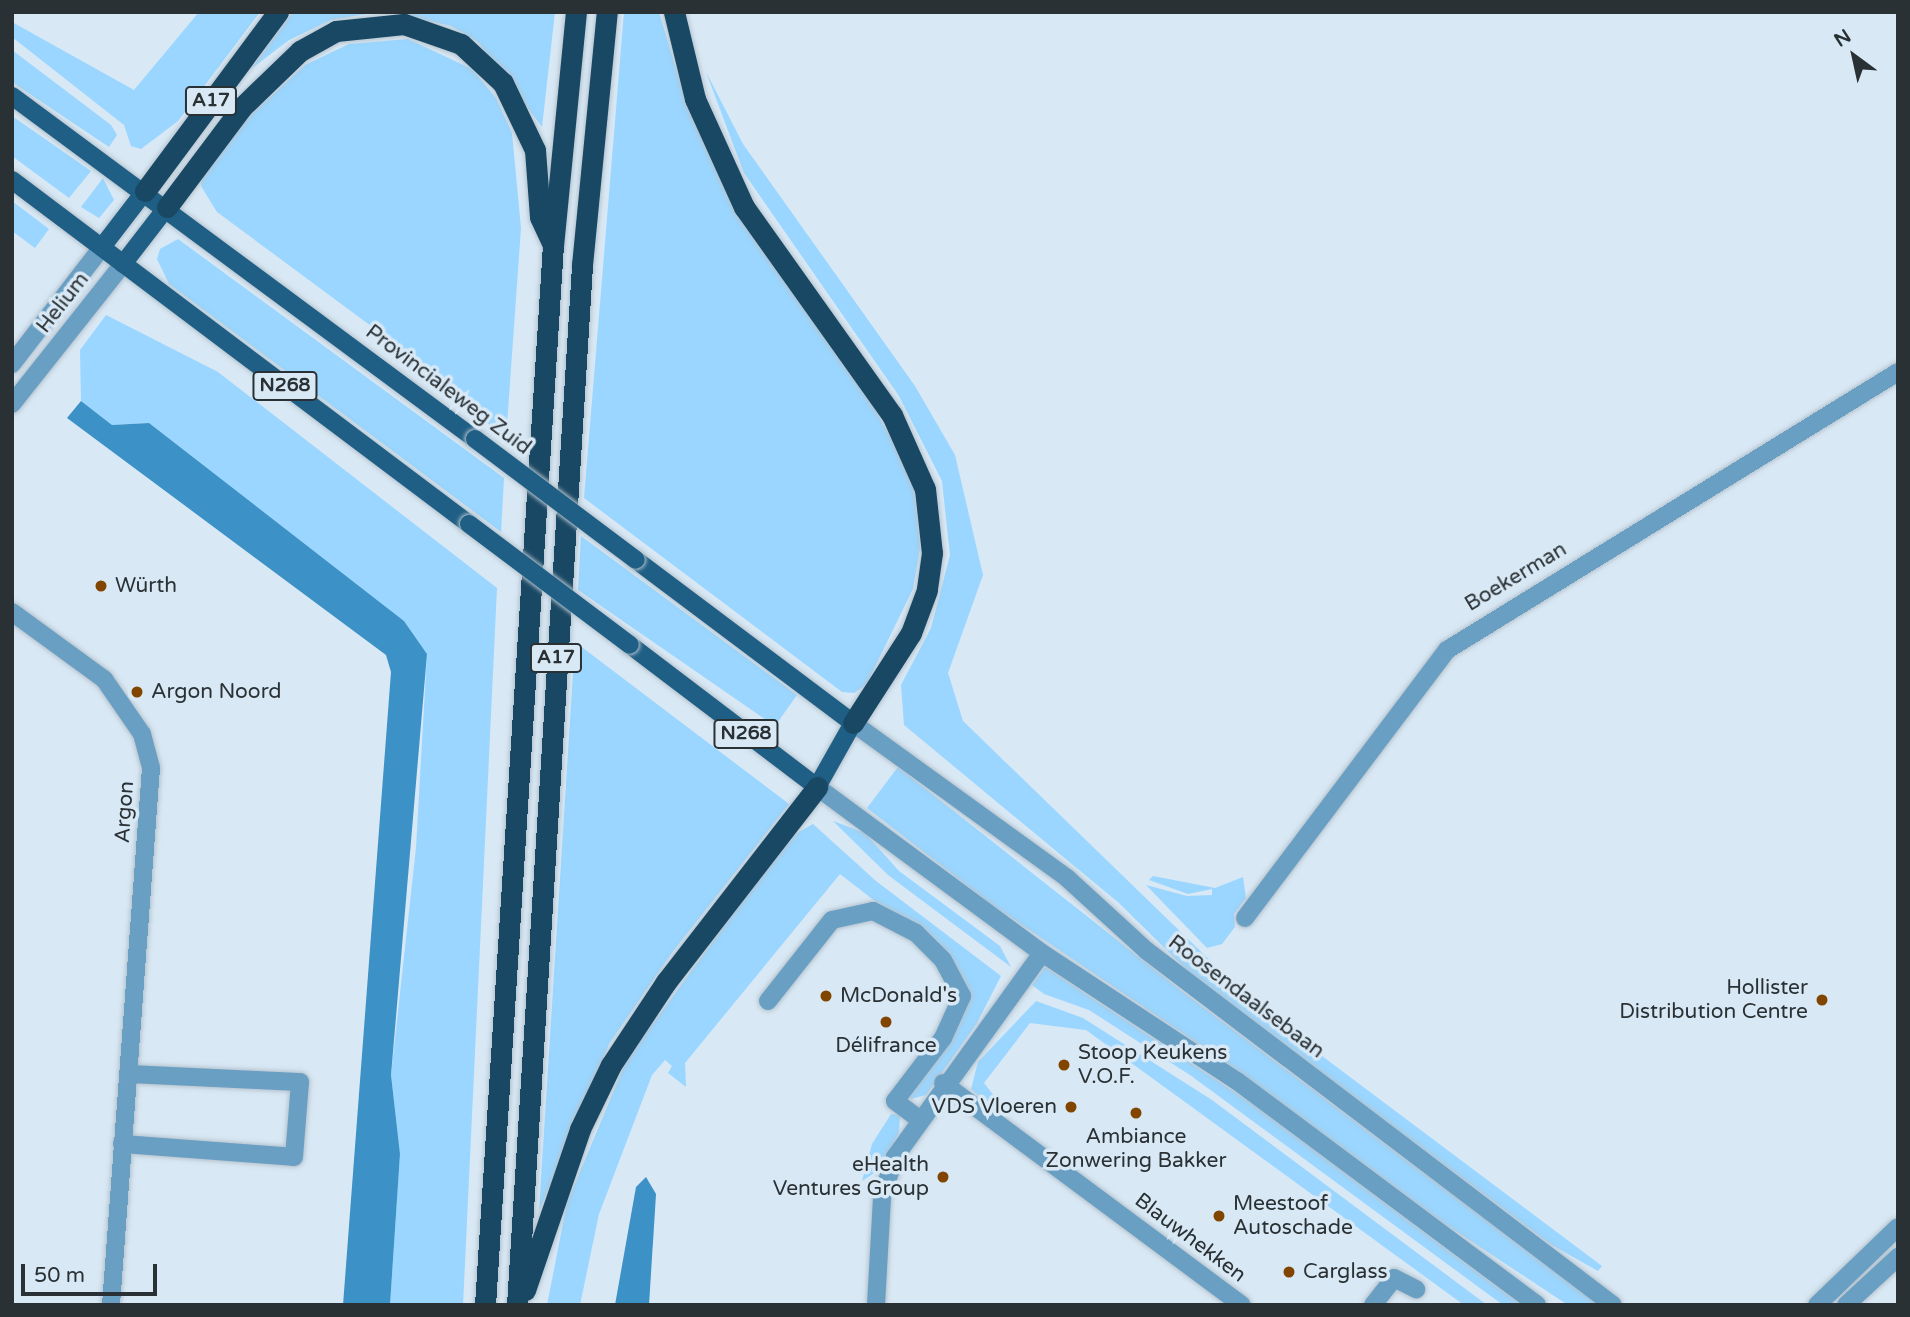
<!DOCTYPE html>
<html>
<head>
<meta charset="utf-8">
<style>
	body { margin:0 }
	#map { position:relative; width:1910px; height:1317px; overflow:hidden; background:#d8e8f4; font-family:"Varela Round",sans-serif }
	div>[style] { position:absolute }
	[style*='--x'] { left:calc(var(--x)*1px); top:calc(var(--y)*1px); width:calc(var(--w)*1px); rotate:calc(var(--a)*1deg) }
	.green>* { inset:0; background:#9ad6ff }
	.water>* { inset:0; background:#3c91c6 }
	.roads { filter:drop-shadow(0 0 2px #b5c3ce) drop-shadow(0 0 2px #b5c3ce) }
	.minor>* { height:18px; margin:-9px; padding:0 9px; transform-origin:9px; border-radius:9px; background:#6a9fc4 }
	.major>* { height:18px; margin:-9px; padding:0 9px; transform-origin:9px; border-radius:9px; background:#1f5f85 }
	.highway>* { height:21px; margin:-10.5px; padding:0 10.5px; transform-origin:10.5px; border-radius:10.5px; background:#194864 }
	.bridges { filter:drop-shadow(0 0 2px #b5c3ce) drop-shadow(0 0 2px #b5c3ce) }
	.major-bridge>* { height:18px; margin:-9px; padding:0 9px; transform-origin:9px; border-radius:9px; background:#1f5f85 }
	.dots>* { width:19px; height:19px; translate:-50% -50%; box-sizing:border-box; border:4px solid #d8e8f4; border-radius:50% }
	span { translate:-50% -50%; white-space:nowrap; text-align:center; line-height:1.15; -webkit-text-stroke:7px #d8e8f4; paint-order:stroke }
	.shield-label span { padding:2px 5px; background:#d8e8f4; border:2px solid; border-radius:5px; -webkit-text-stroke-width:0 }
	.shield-label { font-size:19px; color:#2a3135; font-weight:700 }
	.street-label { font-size:21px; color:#2a3135 }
	.poi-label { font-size:21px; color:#2a3135 }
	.left { translate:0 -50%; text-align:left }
	.right { translate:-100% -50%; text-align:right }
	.frame { position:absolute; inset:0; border:14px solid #2a3135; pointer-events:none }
	.north { position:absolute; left:1819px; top:21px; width:70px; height:70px; -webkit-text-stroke:5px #d8e8f4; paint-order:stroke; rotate:327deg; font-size:19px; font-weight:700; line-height:28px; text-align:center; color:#2a3135 }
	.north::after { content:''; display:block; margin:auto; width:24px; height:32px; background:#2a3135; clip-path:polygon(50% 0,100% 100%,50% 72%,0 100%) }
	.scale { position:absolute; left:21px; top:1264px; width:136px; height:32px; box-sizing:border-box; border:4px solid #2a3135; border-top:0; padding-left:9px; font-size:21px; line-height:24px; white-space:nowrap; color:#2a3135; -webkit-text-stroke:5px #d8e8f4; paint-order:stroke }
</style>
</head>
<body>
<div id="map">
	<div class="green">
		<i style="clip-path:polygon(199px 12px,260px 12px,178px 121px,141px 149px,131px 146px,124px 125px,12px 37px,12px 22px,134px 90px)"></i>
		<i style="clip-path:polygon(293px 12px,378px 12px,331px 20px,289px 40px,251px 69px)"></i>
		<i style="clip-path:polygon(391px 12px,555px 12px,542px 127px,478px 42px,451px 26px)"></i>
		<i style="clip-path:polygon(624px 12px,659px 12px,688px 109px,737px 212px,862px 387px,913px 477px,920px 548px,913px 589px,866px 685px,854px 693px,842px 692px,584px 498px)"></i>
		<i style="clip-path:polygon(408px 39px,472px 69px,496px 98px,512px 133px,521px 228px,506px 439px,371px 326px,217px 212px,201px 186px,202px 170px,227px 137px,305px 65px,349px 44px)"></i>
		<i style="clip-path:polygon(12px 50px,111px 125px,117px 135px,109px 147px,12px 82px)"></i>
		<i style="clip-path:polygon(706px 72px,743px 144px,915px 386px,955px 455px,983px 575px,948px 673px,963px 721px,1223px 973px,1298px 1038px,1602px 1266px,1598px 1271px,1550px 1244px,1195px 978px,1119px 903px,904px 725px,901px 685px,931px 628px,950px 555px,942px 481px,899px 396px,744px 173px)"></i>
		<i style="clip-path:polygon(12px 116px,91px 171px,69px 198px,12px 156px)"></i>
		<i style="clip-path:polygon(103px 178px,114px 200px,99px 218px,81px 207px)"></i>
		<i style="clip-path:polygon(12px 201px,49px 229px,35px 248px,12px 231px)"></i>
		<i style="clip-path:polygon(178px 239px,504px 478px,501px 532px,169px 284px,157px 259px,160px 249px)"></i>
		<i style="clip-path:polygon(106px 315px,218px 372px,497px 588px,463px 1305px,390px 1305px,400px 1154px,391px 1075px,416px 848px,427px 654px,404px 621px,149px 423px,112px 425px,81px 401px,80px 350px)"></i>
		<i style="clip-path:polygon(581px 536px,797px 695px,775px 726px,578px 590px)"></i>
		<i style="clip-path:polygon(575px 642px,789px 804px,671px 954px,609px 1044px,539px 1211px)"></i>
		<i style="clip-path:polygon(898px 767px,1183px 992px,1599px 1305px,1568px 1305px,1445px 1224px,1231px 1066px,991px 904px,867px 808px)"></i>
		<i style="clip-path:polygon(833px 821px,865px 833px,899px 871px,1000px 946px,1011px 967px,888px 875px)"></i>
		<i style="clip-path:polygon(813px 824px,876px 881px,1001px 976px,977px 1023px,926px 1095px,911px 1099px,908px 1094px,964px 979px,952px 961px,840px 874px,685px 1063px,686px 1087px,668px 1073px,672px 1066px,665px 1060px,652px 1075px,599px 1214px,580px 1305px,547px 1305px,567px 1203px,627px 1059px,758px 880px,797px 833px)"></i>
		<i style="clip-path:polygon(1153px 876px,1215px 888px,1243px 877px,1246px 898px,1234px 914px,1235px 927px,1222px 944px,1207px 948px,1146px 885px,1187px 896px,1212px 895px,1212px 889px,1188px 894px,1149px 880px)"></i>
		<i style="clip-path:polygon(1045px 967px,1251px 1103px,1521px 1305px,1503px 1305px,1190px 1075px,1089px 1010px,1044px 994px,1032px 985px)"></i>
		<i style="clip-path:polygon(1036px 1001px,1083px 1018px,1212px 1100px,1487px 1305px,1464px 1305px,1086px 1030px,1030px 1023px,984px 1083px,1002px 1106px,993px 1107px,971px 1089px,978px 1062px)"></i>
		<i style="clip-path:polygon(891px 1114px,900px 1115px,899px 1132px,882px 1168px,862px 1181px,872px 1144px)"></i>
	</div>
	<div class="water">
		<i style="clip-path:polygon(81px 401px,112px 425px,149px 423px,404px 621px,427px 654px,391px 1075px,400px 1154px,390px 1305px,343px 1305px,391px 672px,386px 655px,67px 418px)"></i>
		<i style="clip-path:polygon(646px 1177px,656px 1194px,649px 1305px,615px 1305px,636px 1187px)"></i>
	</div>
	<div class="roads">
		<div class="minor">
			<i style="--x:12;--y:364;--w:148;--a:-52.4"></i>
			<i style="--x:12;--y:404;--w:179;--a:-51.6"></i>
			<i style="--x:12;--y:612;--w:114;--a:36.1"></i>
			<i style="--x:104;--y:679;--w:67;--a:55.4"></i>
			<i style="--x:142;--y:734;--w:35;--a:75"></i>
			<i style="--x:151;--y:768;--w:538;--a:94.26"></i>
			<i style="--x:853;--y:723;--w:264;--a:35.9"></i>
			<i style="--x:1067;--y:878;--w:108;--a:42.4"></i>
			<i style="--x:1147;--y:951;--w:585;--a:37.22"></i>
			<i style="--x:817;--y:787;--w:280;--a:36.4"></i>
			<i style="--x:1042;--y:953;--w:233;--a:33.3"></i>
			<i style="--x:1237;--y:1081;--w:374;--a:36.7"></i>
			<i style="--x:1245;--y:918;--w:336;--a:-53"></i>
			<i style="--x:1447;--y:650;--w:530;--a:-31.65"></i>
			<i style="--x:768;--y:1001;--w:103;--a:-51.7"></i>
			<i style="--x:832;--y:920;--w:42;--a:-12.4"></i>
			<i style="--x:873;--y:911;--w:48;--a:27.1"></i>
			<i style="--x:916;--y:933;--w:38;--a:45"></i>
			<i style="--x:943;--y:960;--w:41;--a:62.2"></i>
			<i style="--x:962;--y:996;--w:46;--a:114.3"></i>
			<i style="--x:943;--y:1038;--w:79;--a:127.3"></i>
			<i style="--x:895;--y:1101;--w:30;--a:37"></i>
			<i style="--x:943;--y:1083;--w:372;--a:36.6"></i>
			<i style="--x:122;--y:1144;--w:172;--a:4.3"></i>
			<i style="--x:294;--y:1157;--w:75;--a:-85.4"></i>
			<i style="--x:300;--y:1082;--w:172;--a:-177.3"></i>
			<i style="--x:876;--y:1305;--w:109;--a:-86.8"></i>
			<i style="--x:882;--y:1196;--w:41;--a:-71.6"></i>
			<i style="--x:895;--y:1157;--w:251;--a:-54.2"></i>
			<i style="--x:1373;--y:1305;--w:34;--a:-52"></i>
			<i style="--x:1394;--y:1278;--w:25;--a:27"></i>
			<i style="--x:1817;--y:1305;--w:112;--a:-43.9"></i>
			<i style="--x:1846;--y:1305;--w:71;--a:-42.7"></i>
		</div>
		<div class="major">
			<i style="--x:12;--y:96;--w:576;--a:36.53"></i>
			<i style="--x:12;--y:180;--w:572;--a:36.97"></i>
			<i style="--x:102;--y:247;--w:71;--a:-52.5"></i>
			<i style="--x:123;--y:264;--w:72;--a:-52.3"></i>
			<i style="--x:630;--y:645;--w:235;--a:37.2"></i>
			<i style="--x:817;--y:787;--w:73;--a:-60.6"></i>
			<i style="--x:853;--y:723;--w:271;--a:-143.1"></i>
		</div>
		<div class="highway">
			<i style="--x:674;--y:12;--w:89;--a:76.4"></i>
			<i style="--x:695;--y:99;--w:119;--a:65.6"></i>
			<i style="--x:744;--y:207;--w:255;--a:54.6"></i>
			<i style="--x:892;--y:415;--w:81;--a:66"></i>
			<i style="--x:925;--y:489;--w:64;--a:83.8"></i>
			<i style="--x:932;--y:553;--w:37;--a:98"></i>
			<i style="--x:927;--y:590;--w:46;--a:110.4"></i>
			<i style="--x:911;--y:633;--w:107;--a:122.8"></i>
			<i style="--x:145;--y:191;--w:223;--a:-53.4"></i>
			<i style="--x:167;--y:207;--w:125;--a:-53.1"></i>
			<i style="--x:242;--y:107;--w:81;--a:-44"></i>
			<i style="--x:300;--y:51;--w:41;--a:-29.1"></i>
			<i style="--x:336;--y:31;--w:68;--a:-5.9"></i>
			<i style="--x:404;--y:24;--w:60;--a:19.3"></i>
			<i style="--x:461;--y:44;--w:57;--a:42.9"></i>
			<i style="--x:503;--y:83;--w:74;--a:64.5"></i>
			<i style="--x:535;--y:150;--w:67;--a:85.7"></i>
			<i style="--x:540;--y:217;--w:31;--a:65"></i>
			<i style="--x:525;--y:1290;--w:170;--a:-71.1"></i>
			<i style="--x:580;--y:1129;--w:71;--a:-64.2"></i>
			<i style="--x:611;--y:1065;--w:100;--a:-56.5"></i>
			<i style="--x:666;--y:982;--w:247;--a:-52.2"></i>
			<i style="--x:485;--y:1305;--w:1061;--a:-86.33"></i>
			<i style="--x:553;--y:246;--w:235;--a:-84.4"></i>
			<i style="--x:517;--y:1305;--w:1042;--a:-86.42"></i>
			<i style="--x:582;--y:265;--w:254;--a:-84.4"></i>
		</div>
	</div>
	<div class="bridges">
		<div class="major-bridge">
			<i style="--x:475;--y:439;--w:201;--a:36.9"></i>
			<i style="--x:469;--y:524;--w:201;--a:36.9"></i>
		</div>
	</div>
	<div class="dots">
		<i style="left:101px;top:586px;background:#814500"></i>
		<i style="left:137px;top:692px;background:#814500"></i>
		<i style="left:826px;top:996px;background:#814500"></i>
		<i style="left:1822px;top:1000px;background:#814500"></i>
		<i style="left:886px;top:1022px;background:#814500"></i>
		<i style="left:1064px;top:1065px;background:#814500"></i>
		<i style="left:1071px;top:1107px;background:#814500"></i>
		<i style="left:1136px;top:1113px;background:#814500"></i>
		<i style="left:943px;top:1177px;background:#814500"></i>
		<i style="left:1219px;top:1216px;background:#814500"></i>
		<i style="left:1289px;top:1272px;background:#814500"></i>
	</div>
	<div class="shield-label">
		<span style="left:211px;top:101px">A17</span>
		<span style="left:285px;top:386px">N268</span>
		<span style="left:556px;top:658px">A17</span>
		<span style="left:746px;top:734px">N268</span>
	</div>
	<div class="street-label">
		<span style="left:63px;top:303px;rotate:-52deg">Helium</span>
		<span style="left:448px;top:390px;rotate:37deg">Provincialeweg Zuid</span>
		<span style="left:1516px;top:577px;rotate:-31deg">Boekerman</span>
		<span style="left:125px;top:812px;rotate:-86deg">Argon</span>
		<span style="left:1246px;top:997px;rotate:37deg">Roosendaalsebaan</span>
		<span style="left:1190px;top:1238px;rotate:37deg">Blauwhekken</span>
	</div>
	<div class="poi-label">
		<span class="left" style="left:115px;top:586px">Würth</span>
		<span class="left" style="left:151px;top:692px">Argon Noord</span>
		<span class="right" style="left:1808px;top:1000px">Hollister<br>Distribution Centre</span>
		<span class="left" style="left:840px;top:996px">McDonald's</span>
		<span style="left:886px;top:1046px">Délifrance</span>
		<span class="left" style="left:1078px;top:1065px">Stoop Keukens<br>V.O.F.</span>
		<span class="right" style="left:1057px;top:1107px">VDS Vloeren</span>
		<span style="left:1136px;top:1149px">Ambiance<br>Zonwering Bakker</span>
		<span class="right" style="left:929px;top:1177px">eHealth<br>Ventures Group</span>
		<span class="left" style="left:1233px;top:1216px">Meestoof<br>Autoschade</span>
		<span class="left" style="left:1303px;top:1272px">Carglass</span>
	</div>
	<div class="frame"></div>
	<div class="north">N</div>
	<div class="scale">50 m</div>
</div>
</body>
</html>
